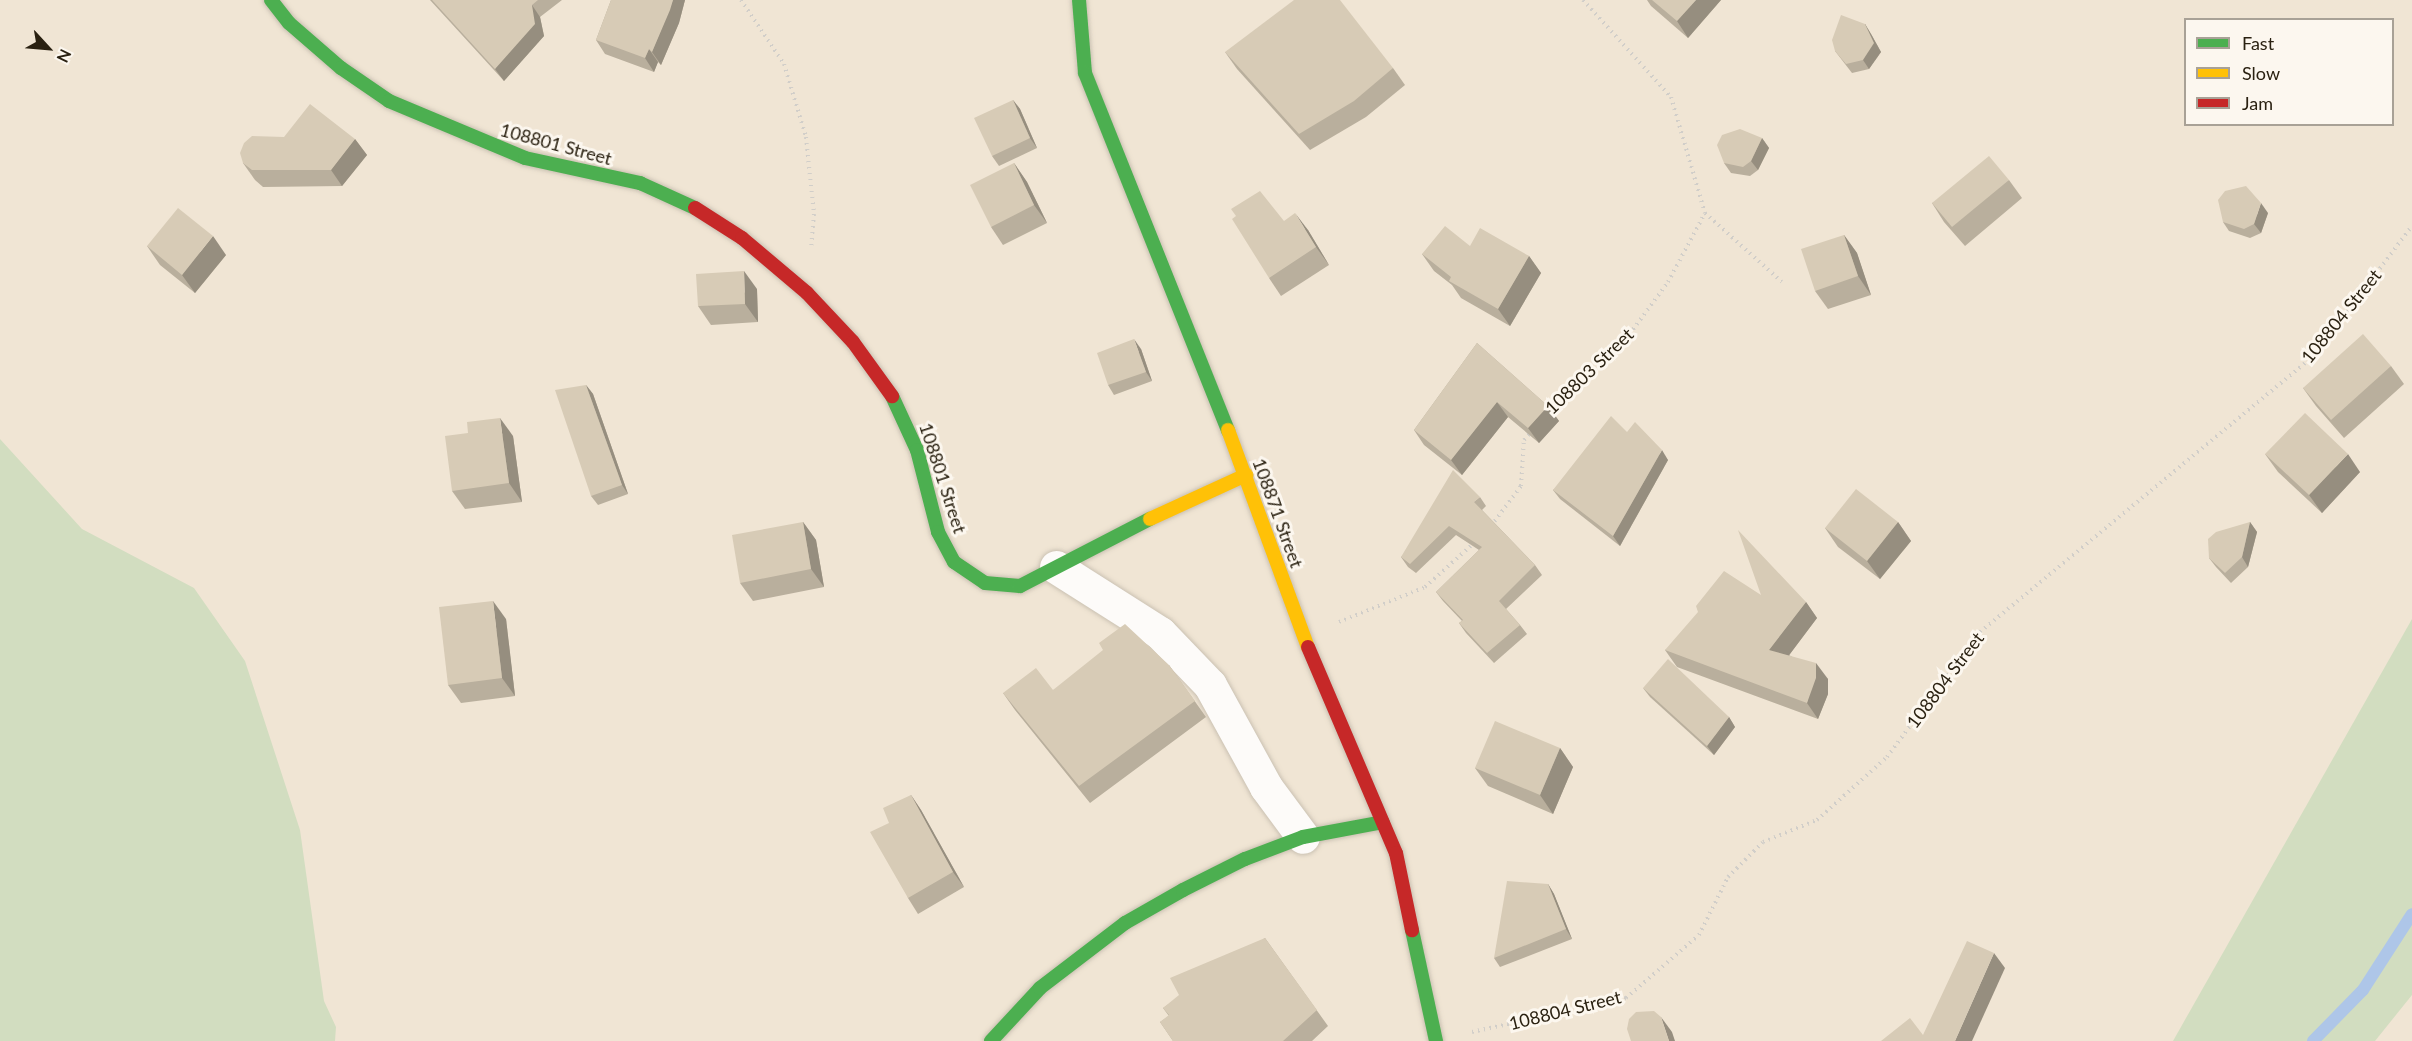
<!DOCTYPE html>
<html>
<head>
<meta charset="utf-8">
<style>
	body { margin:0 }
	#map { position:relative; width:2412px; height:1041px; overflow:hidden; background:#f0e5d4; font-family:Lato,sans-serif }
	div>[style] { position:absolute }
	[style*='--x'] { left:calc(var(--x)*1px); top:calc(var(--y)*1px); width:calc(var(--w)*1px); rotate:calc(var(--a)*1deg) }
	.green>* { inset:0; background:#d2ddc0 }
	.stream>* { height:12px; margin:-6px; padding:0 6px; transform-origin:6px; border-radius:6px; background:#aec6e8 }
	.path>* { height:4px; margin-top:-2px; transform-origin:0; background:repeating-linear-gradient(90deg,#d1cec9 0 1.5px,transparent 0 6px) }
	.roads { filter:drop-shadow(0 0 2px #cac1b2) drop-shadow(0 0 2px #cac1b2) }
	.street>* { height:33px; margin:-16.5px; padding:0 16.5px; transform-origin:16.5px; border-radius:16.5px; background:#fdfbf9 }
	.fast>* { height:14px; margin:-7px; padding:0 7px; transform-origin:7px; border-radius:7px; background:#4caf50 }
	.slow>* { height:14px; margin:-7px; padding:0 7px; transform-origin:7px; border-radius:7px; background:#ffc107 }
	.jam>* { height:14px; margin:-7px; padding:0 7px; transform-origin:7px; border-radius:7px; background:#c62828 }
	.wall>* { inset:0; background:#b9af9d }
	.shaded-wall>* { inset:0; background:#968e7f }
	.building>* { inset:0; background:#d7cbb6 }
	span { translate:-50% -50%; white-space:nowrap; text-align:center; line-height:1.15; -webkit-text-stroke:6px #fcf7ef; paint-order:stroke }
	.street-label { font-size:18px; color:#2a2111 }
	.legend { position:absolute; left:2184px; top:18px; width:210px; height:108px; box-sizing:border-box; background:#fcf7ef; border:2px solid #a8a196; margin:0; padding:8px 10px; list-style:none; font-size:18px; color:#2a2111 }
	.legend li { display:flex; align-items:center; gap:12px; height:30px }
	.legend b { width:30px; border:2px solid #a8a196 }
	.north { position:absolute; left:18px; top:18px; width:60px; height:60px; -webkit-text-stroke:4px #fcf7ef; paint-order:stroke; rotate:116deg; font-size:16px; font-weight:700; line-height:24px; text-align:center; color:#2a2111 }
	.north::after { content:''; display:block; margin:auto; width:21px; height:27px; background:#2a2111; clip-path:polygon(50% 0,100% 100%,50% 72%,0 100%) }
</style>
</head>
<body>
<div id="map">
	<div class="green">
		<i style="clip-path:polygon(0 439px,82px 529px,194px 588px,245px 661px,300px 830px,324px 1001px,336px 1027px,335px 1041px,0 1041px)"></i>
		<i style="clip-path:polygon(2412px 619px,2412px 995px,2375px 1041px,2173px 1041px)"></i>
	</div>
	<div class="stream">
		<i style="--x:2313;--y:1041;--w:71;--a:-45.6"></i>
		<i style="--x:2363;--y:990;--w:90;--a:-57.2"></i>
	</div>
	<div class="path">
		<i style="--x:741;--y:0;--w:77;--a:56.1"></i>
		<i style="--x:784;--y:64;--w:76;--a:73.2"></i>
		<i style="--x:806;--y:137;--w:77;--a:84.1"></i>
		<i style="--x:814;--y:214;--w:34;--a:95"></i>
		<i style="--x:1583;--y:0;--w:131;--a:47.8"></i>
		<i style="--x:1671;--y:97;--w:121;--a:73.7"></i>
		<i style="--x:1705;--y:213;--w:103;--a:41.9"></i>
		<i style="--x:1548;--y:409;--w:105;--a:-41.9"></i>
		<i style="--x:1626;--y:339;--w:71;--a:-53.6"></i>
		<i style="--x:1668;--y:282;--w:78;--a:-61.8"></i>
		<i style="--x:1491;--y:526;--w:50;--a:-53.1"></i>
		<i style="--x:1521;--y:486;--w:46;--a:-86.3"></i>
		<i style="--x:1524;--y:440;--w:11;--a:-49"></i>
		<i style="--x:1339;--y:622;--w:93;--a:-22.1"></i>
		<i style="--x:1425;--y:587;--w:64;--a:-41.9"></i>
		<i style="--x:1472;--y:1032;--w:158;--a:-12.4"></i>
		<i style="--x:1626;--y:998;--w:96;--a:-40.8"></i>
		<i style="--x:1699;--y:935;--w:65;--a:-63.4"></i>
		<i style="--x:1728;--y:877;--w:49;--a:-45"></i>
		<i style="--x:1763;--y:842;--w:58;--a:-22.2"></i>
		<i style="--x:1817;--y:820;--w:94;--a:-42"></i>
		<i style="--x:1887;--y:757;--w:156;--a:-53.4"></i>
		<i style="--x:1980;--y:632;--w:435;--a:-39.6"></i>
		<i style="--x:2315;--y:355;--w:161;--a:-53.1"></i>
	</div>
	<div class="roads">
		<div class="street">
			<i style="--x:1056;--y:567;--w:123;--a:32.4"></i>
			<i style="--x:1160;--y:633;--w:72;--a:46.1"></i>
			<i style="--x:1210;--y:685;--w:116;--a:61.2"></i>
			<i style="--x:1266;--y:787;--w:62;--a:53.5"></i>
		</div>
		<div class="fast">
			<i style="--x:271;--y:0;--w:29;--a:52"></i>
			<i style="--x:289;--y:23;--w:69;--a:40.9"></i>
			<i style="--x:341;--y:68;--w:58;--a:34.5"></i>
			<i style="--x:389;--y:101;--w:147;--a:22.7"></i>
			<i style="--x:525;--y:158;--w:118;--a:12.3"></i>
			<i style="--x:640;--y:183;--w:60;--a:24.4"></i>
			<i style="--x:1079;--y:0;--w:73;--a:85.3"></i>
			<i style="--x:1085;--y:73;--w:385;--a:68.2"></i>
			<i style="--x:892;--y:396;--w:60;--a:65.2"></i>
			<i style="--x:917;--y:450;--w:85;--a:75.6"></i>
			<i style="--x:938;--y:532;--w:34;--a:62"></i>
			<i style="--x:954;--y:562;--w:37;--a:34"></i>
			<i style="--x:985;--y:583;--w:35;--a:5"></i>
			<i style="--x:1020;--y:586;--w:146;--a:-27.3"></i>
			<i style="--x:1412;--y:930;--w:114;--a:77.8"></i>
			<i style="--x:991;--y:1041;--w:72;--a:-47.2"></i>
			<i style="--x:1040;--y:988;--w:107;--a:-37.4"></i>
			<i style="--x:1125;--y:923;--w:67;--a:-29.6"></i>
			<i style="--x:1183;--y:890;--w:69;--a:-26.6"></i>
			<i style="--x:1245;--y:859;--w:62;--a:-20.8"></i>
			<i style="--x:1303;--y:837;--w:81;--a:-10.6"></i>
		</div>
		<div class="slow">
			<i style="--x:1228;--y:430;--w:231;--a:69.8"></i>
			<i style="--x:1150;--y:519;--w:106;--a:-24.6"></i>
		</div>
		<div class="jam">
			<i style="--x:695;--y:208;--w:56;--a:32.6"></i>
			<i style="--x:742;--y:238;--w:85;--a:40.2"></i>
			<i style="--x:807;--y:293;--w:67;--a:46.8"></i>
			<i style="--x:853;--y:342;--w:67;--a:54.2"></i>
			<i style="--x:1308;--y:647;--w:224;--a:66.9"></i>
			<i style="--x:1396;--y:853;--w:79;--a:78.3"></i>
		</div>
	</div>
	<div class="wall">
		<i style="clip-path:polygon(430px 0,562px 0,540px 17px,544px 36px,504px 81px)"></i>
		<i style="clip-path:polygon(611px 0,685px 0,679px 23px,661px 65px,658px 62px,654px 72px,605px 54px,596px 40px)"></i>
		<i style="clip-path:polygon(1647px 0,1721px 0,1688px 38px,1651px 6px)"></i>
		<i style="clip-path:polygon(1865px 24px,1871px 34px,1881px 52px,1869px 69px,1852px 73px,1835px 51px)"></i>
		<i style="clip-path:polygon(1225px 52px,1393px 68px,1405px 85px,1366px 117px,1310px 150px,1237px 69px)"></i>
		<i style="clip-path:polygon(1013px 100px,1020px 109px,1037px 148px,999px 166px,992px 156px)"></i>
		<i style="clip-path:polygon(1762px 138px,1769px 148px,1758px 170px,1750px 176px,1731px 173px,1724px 163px)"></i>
		<i style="clip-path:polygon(355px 139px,367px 155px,342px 186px,263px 187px,255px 180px,243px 163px)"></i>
		<i style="clip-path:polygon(1014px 163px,1027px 182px,1047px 223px,1003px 245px,991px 227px)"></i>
		<i style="clip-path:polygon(2009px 180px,2022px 198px,1965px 246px,1944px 222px,1932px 203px)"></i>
		<i style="clip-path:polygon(2268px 213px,2261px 233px,2250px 238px,2229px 231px,2223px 222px)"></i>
		<i style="clip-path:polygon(1284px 221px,1308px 230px,1329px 265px,1281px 296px,1269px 278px)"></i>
		<i style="clip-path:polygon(1844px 235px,1857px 253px,1871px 295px,1828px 309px,1815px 291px)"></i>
		<i style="clip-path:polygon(147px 246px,226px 255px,195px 293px,160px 265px)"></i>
		<i style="clip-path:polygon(1470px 246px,1529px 256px,1541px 273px,1510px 326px,1461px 298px,1452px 285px,1434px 271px,1422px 254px)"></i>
		<i style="clip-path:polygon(757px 289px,758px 322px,711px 325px,698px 306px)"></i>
		<i style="clip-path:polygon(1477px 343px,1548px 406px,1559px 421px,1539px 443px,1508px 417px,1462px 475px,1424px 445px,1414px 430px)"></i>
		<i style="clip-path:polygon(1141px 349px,1152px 381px,1114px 395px,1108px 385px)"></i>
		<i style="clip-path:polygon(2391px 366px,2404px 384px,2344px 438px,2316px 406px,2303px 388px)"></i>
		<i style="clip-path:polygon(586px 385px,593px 394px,628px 494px,598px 505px,591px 496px)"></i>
		<i style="clip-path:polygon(1627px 432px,1668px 460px,1620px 546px,1560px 499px,1553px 490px)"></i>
		<i style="clip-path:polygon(468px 433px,513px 436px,522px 502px,465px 509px,452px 491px)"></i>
		<i style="clip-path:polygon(2265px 454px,2360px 472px,2322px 513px,2278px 472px)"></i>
		<i style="clip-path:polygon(1480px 497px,1486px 506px,1482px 510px,1535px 565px,1542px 575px,1506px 609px,1520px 625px,1527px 634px,1494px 663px,1466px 633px,1459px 623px,1462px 621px,1443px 601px,1436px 592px,1479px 550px,1456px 535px,1416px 573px,1408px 567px,1401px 557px)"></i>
		<i style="clip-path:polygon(803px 522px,816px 540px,824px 587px,753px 601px,740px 583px)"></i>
		<i style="clip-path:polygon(1898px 522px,1911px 541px,1880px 579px,1838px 547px,1825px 528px)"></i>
		<i style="clip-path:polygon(2250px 522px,2257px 532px,2248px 567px,2231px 583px,2216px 567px,2209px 558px)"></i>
		<i style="clip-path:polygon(1761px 595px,1806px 602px,1817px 618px,1789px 655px,1828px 679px,1828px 694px,1818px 719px,1677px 667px,1665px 650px)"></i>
		<i style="clip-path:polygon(506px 619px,515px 696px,461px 703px,448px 685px)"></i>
		<i style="clip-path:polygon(1169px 665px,1206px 717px,1090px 803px,1015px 710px,1003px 693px,1053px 690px)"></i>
		<i style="clip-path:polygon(1643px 688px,1729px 717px,1735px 727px,1714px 755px,1650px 697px)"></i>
		<i style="clip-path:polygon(1560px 748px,1573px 767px,1553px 814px,1488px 786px,1475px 768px)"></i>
		<i style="clip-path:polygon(911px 795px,921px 810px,964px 887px,918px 914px,908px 898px,889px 823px)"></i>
		<i style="clip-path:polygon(1548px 884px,1554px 894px,1572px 939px,1500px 967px,1494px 958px)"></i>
		<i style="clip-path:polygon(1265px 938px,1328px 1026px,1312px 1041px,1173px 1041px,1160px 1022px,1169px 1016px,1163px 1008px)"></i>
	</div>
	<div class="shaded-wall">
		<i style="clip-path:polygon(673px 0,685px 0,679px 23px,661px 65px,652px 52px)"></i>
		<i style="clip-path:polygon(1696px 0,1721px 0,1688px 38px,1677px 21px)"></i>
		<i style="clip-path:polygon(532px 5px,540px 17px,544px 36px,504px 81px,495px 69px)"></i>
		<i style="clip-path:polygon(1865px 24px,1871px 34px,1881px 52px,1869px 69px,1863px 60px)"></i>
		<i style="clip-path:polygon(649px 49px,658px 62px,654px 72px,645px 58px)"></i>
		<i style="clip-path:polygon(1013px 100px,1020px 109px,1037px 148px,1030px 138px)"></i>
		<i style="clip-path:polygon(1762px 138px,1769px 148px,1758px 170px,1751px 161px)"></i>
		<i style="clip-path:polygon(355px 139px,367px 155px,342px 186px,331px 170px)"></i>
		<i style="clip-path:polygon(1014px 163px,1027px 182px,1047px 223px,1034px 205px)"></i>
		<i style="clip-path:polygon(2261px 203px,2268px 213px,2261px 233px,2254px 224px)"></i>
		<i style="clip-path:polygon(1295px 213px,1308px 230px,1329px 265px,1316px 247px)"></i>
		<i style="clip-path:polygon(1844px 235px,1857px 253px,1871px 295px,1858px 276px)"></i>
		<i style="clip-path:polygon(213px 236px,226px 255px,195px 293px,182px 275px)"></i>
		<i style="clip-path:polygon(1529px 256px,1541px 273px,1510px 326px,1498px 309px)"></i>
		<i style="clip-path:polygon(744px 271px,757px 289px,758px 322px,745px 304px)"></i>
		<i style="clip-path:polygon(1134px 339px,1141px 349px,1152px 381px,1146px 372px)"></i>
		<i style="clip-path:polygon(586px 385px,593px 394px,628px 494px,622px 485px)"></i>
		<i style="clip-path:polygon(1497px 402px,1508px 417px,1462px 475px,1451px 460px)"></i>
		<i style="clip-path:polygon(1548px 406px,1559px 421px,1539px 443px,1528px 428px)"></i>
		<i style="clip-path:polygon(500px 418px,513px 436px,522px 502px,509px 483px)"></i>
		<i style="clip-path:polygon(1662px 450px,1668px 460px,1620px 546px,1613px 536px)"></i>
		<i style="clip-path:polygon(2348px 454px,2360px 472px,2322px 513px,2309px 495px)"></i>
		<i style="clip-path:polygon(803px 522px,816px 540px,824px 587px,811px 569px)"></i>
		<i style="clip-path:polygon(1898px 522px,1911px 541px,1880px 579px,1867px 561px)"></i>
		<i style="clip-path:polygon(2250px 522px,2257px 532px,2248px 567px,2242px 557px)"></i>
		<i style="clip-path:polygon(493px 601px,506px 619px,515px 696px,502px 678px)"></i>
		<i style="clip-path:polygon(1806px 602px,1817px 618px,1781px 666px,1769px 650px)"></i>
		<i style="clip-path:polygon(1816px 663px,1828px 679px,1828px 694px,1818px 719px,1807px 703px)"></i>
		<i style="clip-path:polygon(1729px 717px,1735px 727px,1714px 755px,1707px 746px)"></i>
		<i style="clip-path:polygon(1560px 748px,1573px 767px,1553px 814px,1540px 795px)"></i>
		<i style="clip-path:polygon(911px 795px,921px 810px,964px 887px,953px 872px)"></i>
		<i style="clip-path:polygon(1548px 884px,1554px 894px,1572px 939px,1566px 929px)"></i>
		<i style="clip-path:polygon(1994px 953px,2005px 968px,1972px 1041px,1955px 1041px)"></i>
		<i style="clip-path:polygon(1661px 1017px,1672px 1032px,1675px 1041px,1669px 1041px)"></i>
	</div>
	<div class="building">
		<i style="clip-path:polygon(432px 0,538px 0,532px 5px,535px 24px,495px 69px)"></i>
		<i style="clip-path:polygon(611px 0,673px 0,670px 10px,652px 52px,649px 49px,645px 58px,596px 40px)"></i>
		<i style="clip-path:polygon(1294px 0,1340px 0,1393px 68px,1354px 101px,1299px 134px,1225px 52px)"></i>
		<i style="clip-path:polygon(1652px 0,1696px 0,1677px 21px)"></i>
		<i style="clip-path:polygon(1841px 15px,1865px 24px,1874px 43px,1863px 60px,1846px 64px,1835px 51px,1832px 40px)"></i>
		<i style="clip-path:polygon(1013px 100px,1030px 138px,992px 156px,974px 118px)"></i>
		<i style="clip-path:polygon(310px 104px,355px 139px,331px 170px,252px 170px,243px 163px,240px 153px,244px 143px,252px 136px,284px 137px)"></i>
		<i style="clip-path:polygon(1740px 129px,1762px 138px,1751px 161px,1743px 167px,1724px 163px,1717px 145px,1722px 135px)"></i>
		<i style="clip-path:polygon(1989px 156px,2009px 180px,1952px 227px,1932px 203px)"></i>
		<i style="clip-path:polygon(1014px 163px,1034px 205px,991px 227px,970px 185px)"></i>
		<i style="clip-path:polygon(2246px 186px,2261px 203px,2254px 224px,2244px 229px,2223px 222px,2218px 200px,2225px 191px)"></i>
		<i style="clip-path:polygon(1260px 191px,1284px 221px,1295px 213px,1316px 247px,1269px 278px,1232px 219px,1236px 216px,1231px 209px)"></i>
		<i style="clip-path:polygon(178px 208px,213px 236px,182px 275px,147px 246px)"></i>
		<i style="clip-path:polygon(1445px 226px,1470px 246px,1480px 228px,1529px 256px,1498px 309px,1449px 281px,1451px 277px,1422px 254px)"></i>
		<i style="clip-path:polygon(1844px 235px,1858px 276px,1815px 291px,1801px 249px)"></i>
		<i style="clip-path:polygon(744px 271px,745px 304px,698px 306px,696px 274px)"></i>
		<i style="clip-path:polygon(2363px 334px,2391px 366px,2331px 420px,2303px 388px)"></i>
		<i style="clip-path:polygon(1134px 339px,1146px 372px,1108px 385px,1097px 353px)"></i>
		<i style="clip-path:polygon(1477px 343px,1548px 406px,1528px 428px,1497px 402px,1451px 460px,1414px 430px)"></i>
		<i style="clip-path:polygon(586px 385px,622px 485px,591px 496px,555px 390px)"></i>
		<i style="clip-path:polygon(2305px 413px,2348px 454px,2309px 495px,2265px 454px)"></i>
		<i style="clip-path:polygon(1611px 416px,1627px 432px,1635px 422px,1662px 450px,1613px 536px,1553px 490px)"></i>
		<i style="clip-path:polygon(500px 418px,509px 483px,452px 491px,445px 436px,468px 433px,467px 422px)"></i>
		<i style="clip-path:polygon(1453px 470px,1480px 497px,1474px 502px,1535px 565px,1499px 601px,1520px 625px,1487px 653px,1459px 623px,1463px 620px,1436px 592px,1482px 547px,1449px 526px,1410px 564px,1401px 557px)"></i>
		<i style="clip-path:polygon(1856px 489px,1898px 522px,1867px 561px,1825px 528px)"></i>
		<i style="clip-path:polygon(803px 522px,811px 569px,740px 583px,732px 535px)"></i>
		<i style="clip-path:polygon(2250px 522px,2242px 557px,2225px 573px,2209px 558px,2208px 539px,2216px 532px)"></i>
		<i style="clip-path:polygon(1738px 530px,1806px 602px,1769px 650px,1816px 663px,1816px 678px,1807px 703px,1665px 650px,1698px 612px,1696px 606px,1724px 571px,1761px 595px)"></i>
		<i style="clip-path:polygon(493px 601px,502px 678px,448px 685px,439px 607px)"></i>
		<i style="clip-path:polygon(1125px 624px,1169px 665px,1195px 701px,1079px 786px,1003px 693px,1036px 668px,1053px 690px,1103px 650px,1099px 643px)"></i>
		<i style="clip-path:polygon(1668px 659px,1729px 717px,1707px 746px,1643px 688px)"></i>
		<i style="clip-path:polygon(1495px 721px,1560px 748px,1540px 795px,1475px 768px)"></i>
		<i style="clip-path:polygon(911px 795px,953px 872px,908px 898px,870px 832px,889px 823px,883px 808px)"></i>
		<i style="clip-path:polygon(1507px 881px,1548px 884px,1566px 929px,1494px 958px)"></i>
		<i style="clip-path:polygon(1265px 938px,1317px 1010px,1283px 1041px,1173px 1041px,1160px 1022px,1169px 1015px,1163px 1008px,1179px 995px,1170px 978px)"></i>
		<i style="clip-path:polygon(1967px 941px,1994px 953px,1955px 1041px,1881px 1041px,1910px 1018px,1923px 1035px)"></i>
		<i style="clip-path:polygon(1654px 1011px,1661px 1017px,1669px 1041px,1631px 1041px,1627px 1029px,1629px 1019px,1636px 1012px)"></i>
	</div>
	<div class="street-label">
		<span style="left:556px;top:144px;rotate:15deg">108801 Street</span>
		<span style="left:2341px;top:316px;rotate:-51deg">108804 Street</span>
		<span style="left:1589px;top:371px;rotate:-44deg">108803 Street</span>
		<span style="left:943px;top:478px;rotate:72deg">108801 Street</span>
		<span style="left:1278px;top:513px;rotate:70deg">108871 Street</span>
		<span style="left:1945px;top:680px;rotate:-53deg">108804 Street</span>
		<span style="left:1565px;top:1010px;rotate:-14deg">108804 Street</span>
	</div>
	<ul class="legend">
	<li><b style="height:8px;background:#4caf50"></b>Fast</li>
	<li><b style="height:8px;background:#ffc107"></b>Slow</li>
	<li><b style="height:8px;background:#c62828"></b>Jam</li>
	</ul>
	<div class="north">N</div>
</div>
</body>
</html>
